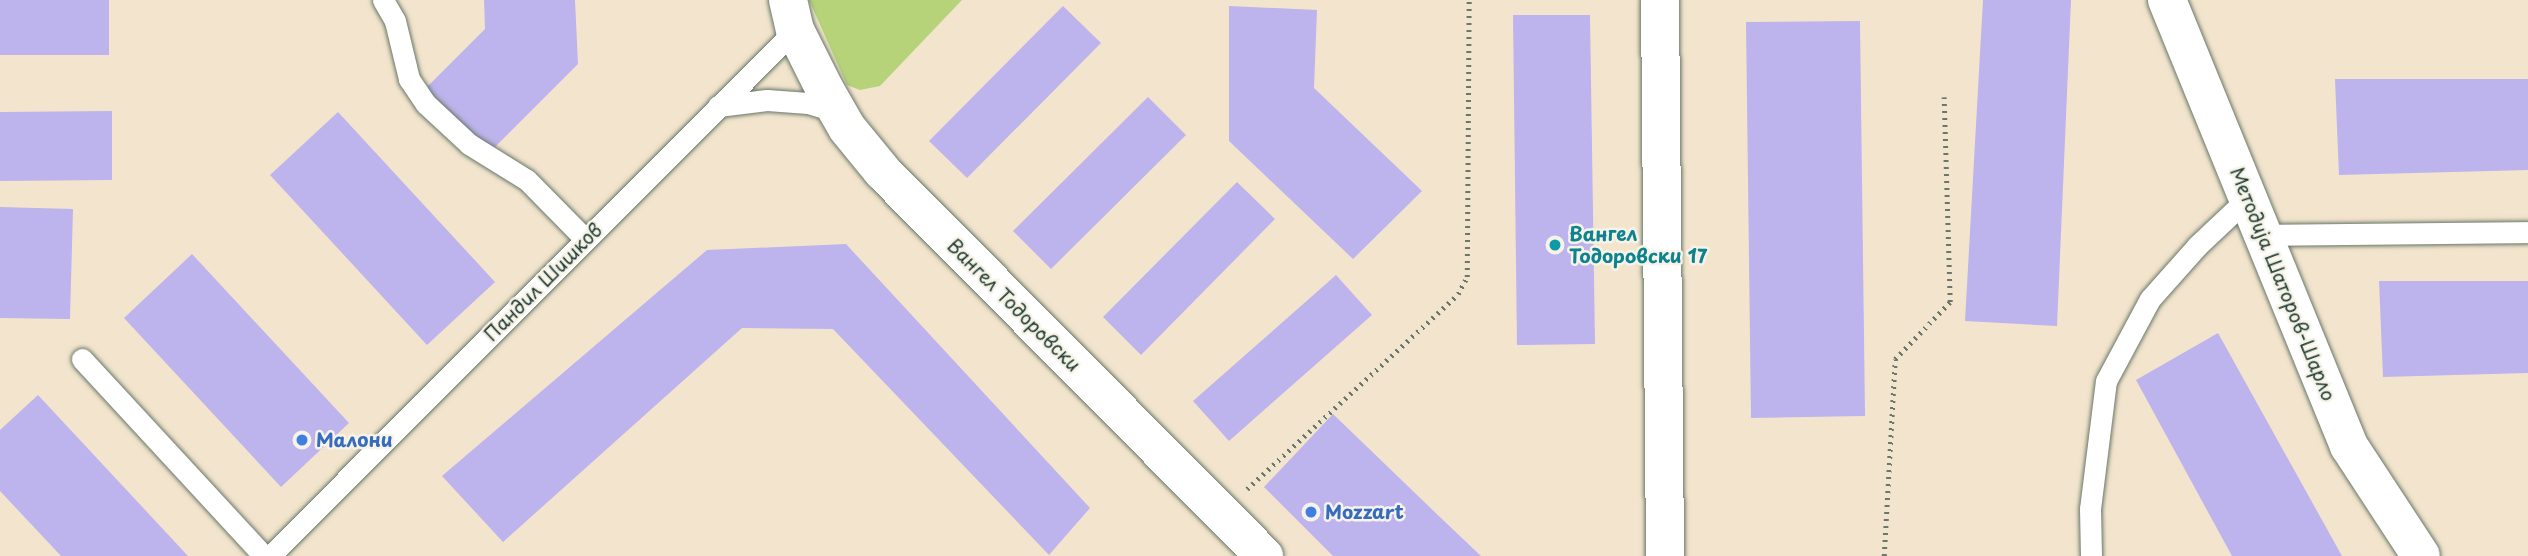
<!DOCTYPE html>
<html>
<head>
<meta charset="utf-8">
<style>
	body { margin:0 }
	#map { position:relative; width:2528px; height:556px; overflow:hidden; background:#f3e5cd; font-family:"Playpen Sans",sans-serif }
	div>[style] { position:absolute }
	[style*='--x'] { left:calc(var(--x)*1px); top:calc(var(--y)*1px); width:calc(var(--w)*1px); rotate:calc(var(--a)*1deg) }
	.green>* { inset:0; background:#b6d379 }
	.building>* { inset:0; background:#bdb3ed }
	.path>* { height:4.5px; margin-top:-2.25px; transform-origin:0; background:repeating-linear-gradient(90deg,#69786a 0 2px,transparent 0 7px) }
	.roads { filter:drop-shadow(0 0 2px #69786a) drop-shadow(0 0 2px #69786a) }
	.service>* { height:21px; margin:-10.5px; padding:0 10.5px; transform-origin:10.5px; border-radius:10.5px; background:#fff }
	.minor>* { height:38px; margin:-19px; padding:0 19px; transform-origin:19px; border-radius:19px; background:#fff }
	.dots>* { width:19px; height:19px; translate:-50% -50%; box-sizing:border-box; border:4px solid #f7f3e8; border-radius:50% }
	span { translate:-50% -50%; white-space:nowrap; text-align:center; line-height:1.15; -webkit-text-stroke:5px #f7f3e8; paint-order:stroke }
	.culture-label { font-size:19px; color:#0d838f; font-weight:700 }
	.left { translate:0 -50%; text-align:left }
	.street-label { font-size:19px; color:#1f3d34 }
	.shop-label { font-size:19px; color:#366cbe; font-weight:700 }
</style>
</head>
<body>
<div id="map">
	<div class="green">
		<i style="clip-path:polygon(809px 0,962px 0,880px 86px,860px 90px,847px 85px)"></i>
	</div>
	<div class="building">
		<i style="clip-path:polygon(0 0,109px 0,109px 55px,0 55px)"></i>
		<i style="clip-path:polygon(484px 0,575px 0,578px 64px,490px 152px,426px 88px,485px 29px)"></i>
		<i style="clip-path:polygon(1983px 0,2071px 0,2057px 326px,1965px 321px)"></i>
		<i style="clip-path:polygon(1063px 6px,1101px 43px,967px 178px,929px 141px)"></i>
		<i style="clip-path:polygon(1229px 6px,1317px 10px,1314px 88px,1422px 191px,1353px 259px,1229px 141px)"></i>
		<i style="clip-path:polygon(1513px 15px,1590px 15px,1595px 344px,1517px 345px)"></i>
		<i style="clip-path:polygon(1860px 21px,1865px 416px,1751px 418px,1746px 22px)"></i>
		<i style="clip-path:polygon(2335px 79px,2528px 79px,2528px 170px,2339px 175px)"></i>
		<i style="clip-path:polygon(1148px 97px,1186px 135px,1051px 269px,1013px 231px)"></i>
		<i style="clip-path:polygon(112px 111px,112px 180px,0 181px,0 112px)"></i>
		<i style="clip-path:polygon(338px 112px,495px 282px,427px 345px,270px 175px)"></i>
		<i style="clip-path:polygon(1237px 182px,1275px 219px,1141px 355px,1103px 317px)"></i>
		<i style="clip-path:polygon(0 207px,73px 209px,70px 319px,0 318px)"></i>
		<i style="clip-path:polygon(846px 244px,1090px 508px,1049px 555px,833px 329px,742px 328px,503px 542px,442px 476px,707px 250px)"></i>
		<i style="clip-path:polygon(192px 254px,349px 423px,281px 487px,124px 318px)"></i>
		<i style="clip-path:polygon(1336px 275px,1372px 315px,1229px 441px,1193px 401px)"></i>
		<i style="clip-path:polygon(2379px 281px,2528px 281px,2528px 373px,2383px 377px)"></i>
		<i style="clip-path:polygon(2218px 333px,2342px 556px,2232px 556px,2136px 380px)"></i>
		<i style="clip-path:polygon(38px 395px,188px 556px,61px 556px,0 491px,0 430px)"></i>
		<i style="clip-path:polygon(1333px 414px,1443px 520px,1481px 556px,1333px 556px,1264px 487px)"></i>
	</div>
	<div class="path">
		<i style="--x:1247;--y:489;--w:287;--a:-42.7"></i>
		<i style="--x:1458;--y:294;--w:19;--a:-62"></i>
		<i style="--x:1467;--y:277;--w:277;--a:-89.6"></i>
		<i style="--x:1884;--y:556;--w:197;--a:-86.8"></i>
		<i style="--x:1895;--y:359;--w:79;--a:-46"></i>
		<i style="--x:1950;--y:302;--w:205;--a:-91.7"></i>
	</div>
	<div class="roads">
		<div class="service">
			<i style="--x:383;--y:0;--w:24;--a:60"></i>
			<i style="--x:395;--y:21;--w:60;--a:76.4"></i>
			<i style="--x:409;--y:79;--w:30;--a:56"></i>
			<i style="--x:426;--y:104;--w:59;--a:42.9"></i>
			<i style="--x:469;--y:144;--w:68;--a:31.8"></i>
			<i style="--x:527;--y:180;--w:83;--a:45.5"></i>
			<i style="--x:718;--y:106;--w:49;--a:-7"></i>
			<i style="--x:767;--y:100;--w:41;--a:4.2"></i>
			<i style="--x:808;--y:103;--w:30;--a:17"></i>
			<i style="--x:2263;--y:235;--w:265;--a:-0.6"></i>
			<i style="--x:82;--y:359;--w:268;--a:47.3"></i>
			<i style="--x:270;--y:556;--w:743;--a:-45.05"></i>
			<i style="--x:2091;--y:556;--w:47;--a:-91.2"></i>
			<i style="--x:2090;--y:509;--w:129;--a:-82.9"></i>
			<i style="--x:2106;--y:381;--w:93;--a:-61.8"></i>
			<i style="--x:2150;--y:299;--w:71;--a:-48.4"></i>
			<i style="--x:2197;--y:246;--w:70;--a:-43.3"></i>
		</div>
		<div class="minor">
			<i style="--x:788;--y:0;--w:31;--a:77"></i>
			<i style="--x:795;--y:30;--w:65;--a:63.4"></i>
			<i style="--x:824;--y:88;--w:46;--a:60.1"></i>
			<i style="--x:847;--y:128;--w:57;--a:50.7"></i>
			<i style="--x:883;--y:172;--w:541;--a:45.22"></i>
			<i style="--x:1660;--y:0;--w:556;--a:89.48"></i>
			<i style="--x:2167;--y:0;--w:482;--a:67.8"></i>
			<i style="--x:2349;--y:446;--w:131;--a:56.8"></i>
		</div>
	</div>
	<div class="dots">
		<i style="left:1555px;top:245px;background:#0f9aa8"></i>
		<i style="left:302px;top:440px;background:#3f7fe0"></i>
		<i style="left:1311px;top:512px;background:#3f7fe0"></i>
	</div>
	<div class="culture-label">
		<span class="left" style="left:1569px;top:245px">Вангел<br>Тодоровски 17</span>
	</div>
	<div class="street-label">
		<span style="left:543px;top:282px;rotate:-45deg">Пандил Шишков</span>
		<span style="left:2283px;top:284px;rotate:68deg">Методија Шаторов-Шарло</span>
		<span style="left:1014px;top:305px;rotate:45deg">Вангел Тодоровски</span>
	</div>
	<div class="shop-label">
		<span class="left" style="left:316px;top:440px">Малони</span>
		<span class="left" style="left:1325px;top:512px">Mozzart</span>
	</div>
</div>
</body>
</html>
